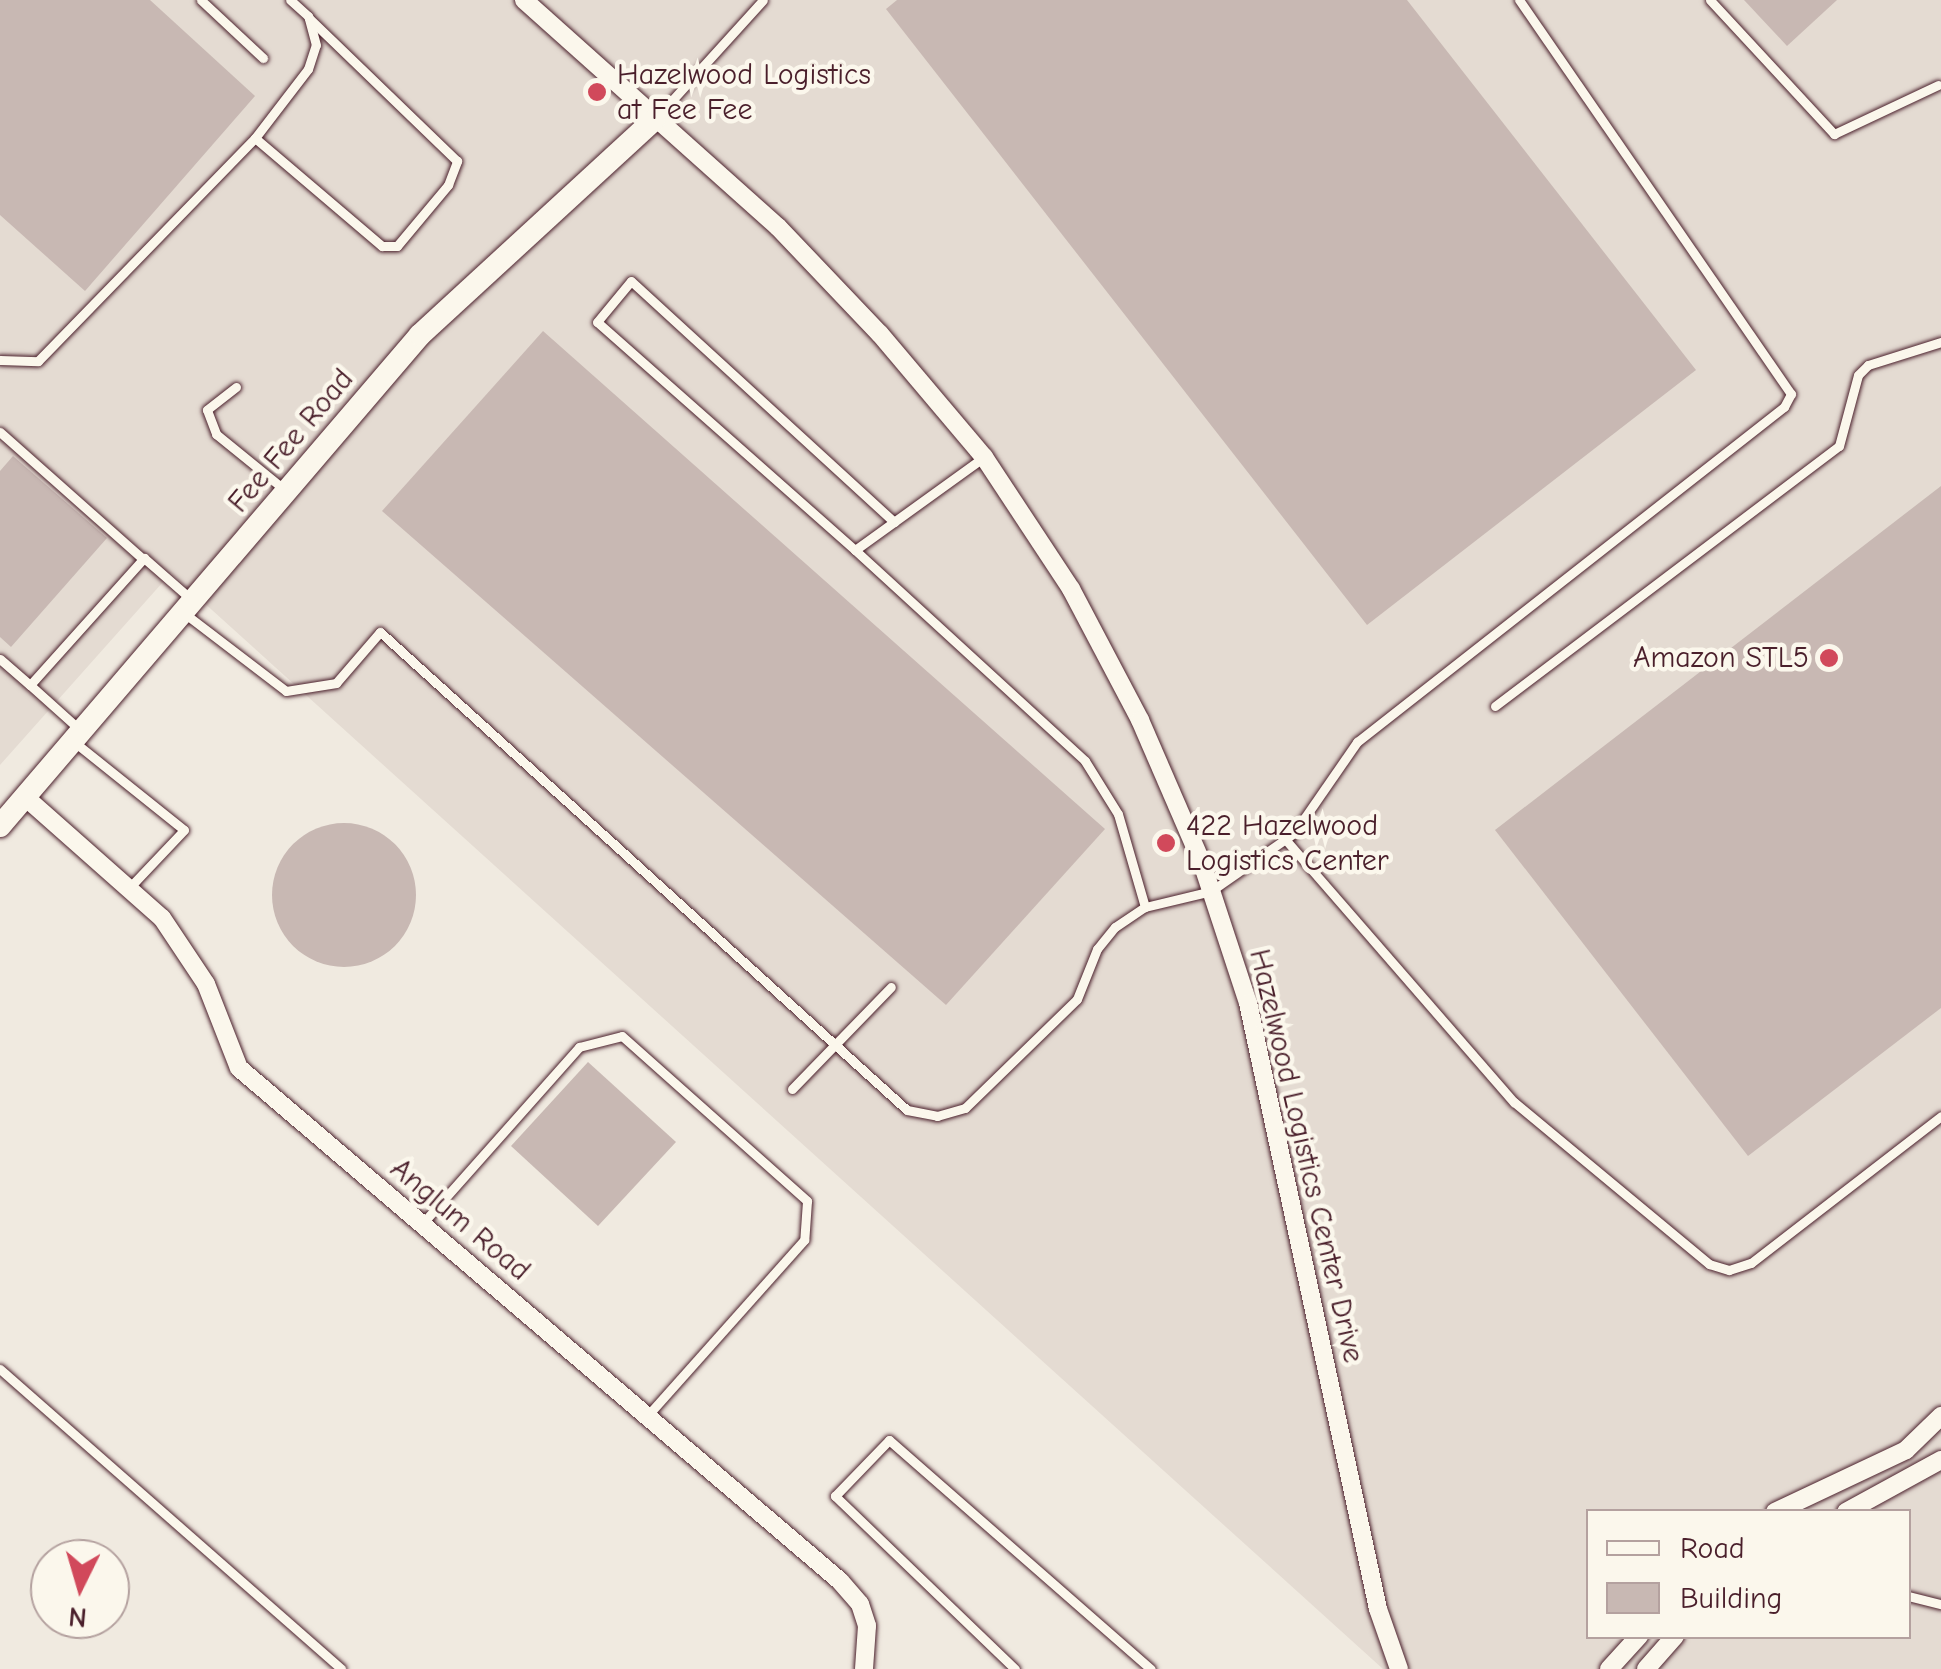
<!DOCTYPE html>
<html>
<head>
<meta charset="utf-8">
<style>
	body { margin:0 }
	#map { position:relative; width:1941px; height:1669px; overflow:hidden; background:#f0eae0; font-family:"Comic Neue",sans-serif }
	div>[style] { position:absolute }
	[style*='--x'] { left:calc(var(--x)*1px); top:calc(var(--y)*1px); width:calc(var(--w)*1px); rotate:calc(var(--a)*1deg) }
	.built>* { inset:0; background:#e4dbd2 }
	.building>* { inset:0; background:#c8b8b3 }
	.round { border-radius:50% }
	.roads { filter:drop-shadow(0 0 2px #4a1f2b) drop-shadow(0 0 2px #4a1f2b) }
	.service>* { height:9px; margin:-4.5px; padding:0 4.5px; transform-origin:4.5px; border-radius:4.5px; background:#fbf7ec }
	.minor>* { height:18px; margin:-9px; padding:0 9px; transform-origin:9px; border-radius:9px; background:#fbf7ec }
	.tertiary>* { height:22px; margin:-11px; padding:0 11px; transform-origin:11px; border-radius:11px; background:#fbf7ec }
	.dots>* { width:28px; height:28px; translate:-50% -50%; box-sizing:border-box; border:5px solid #fbf7ec; border-radius:50% }
	span { translate:-50% -50%; white-space:nowrap; text-align:center; line-height:1.15; -webkit-text-stroke:9px #fbf7ec; paint-order:stroke }
	.poi-label { font-size:30px; color:#4a1f2b }
	.left { translate:0 -50%; text-align:left }
	.right { translate:-100% -50%; text-align:right }
	.street-label { font-size:30px; color:#4a1f2b }
	.legend { position:absolute; left:1586px; top:1509px; width:325px; height:130px; box-sizing:border-box; background:#fbf7ec; border:2px solid #b4a19f; margin:0; padding:12px 18px; list-style:none; font-size:30px; color:#4a1f2b }
	.legend li { display:flex; align-items:center; gap:20px; height:50px }
	.legend b { width:50px; border:2px solid #b4a19f }
	.north { position:absolute; left:30px; top:1539px; width:100px; height:100px; box-sizing:border-box; background:#fbf7ec; border:2px solid #b4a19f; border-radius:50%; rotate:185deg; font-size:28px; font-weight:700; line-height:40px; text-align:center; color:#4a1f2b }
	.north::after { content:''; display:block; margin:auto; width:35px; height:45px; background:#d1495b; clip-path:polygon(50% 0,100% 100%,50% 72%,0 100%) }
</style>
</head>
<body>
<div id="map">
	<div class="built">
		<i style="clip-path:polygon(evenodd,0 0,1941px 0,1941px 1669px,1383px 1669px,171px 573px,0 765px,0 0,1588px 1512px,1908px 1512px,1908px 1636px,1588px 1636px,1588px 1512px)"></i>
	</div>
	<div class="building">
		<i style="clip-path:polygon(0 0,150px 0,255px 96px,85px 291px,0 215px)"></i>
		<i style="clip-path:polygon(897px 0,1407px 0,1696px 370px,1367px 625px,886px 9px)"></i>
		<i style="clip-path:polygon(1744px 0,1837px 0,1787px 46px)"></i>
		<i style="clip-path:polygon(543px 331px,1105px 829px,946px 1005px,382px 511px)"></i>
		<i style="clip-path:polygon(13px 456px,107px 538px,11px 647px,0 637px,0 471px)"></i>
		<i style="clip-path:polygon(1941px 486px,1941px 1008px,1748px 1156px,1495px 830px)"></i>
		<i class="round" style="left:272px;top:823px;width:144px;height:144px"></i>
		<i style="clip-path:polygon(588px 1062px,676px 1142px,598px 1226px,511px 1146px)"></i>
	</div>
	<div class="roads">
		<div class="service">
			<i style="--x:201;--y:0;--w:85;--a:43.1"></i>
			<i style="--x:1710;--y:0;--w:183;--a:47.2"></i>
			<i style="--x:1834;--y:134;--w:115;--a:-25.2"></i>
			<i style="--x:656;--y:118;--w:159;--a:-47.8"></i>
			<i style="--x:255;--y:138;--w:167;--a:40.4"></i>
			<i style="--x:382;--y:246;--w:15;--a:0"></i>
			<i style="--x:397;--y:246;--w:80;--a:-50.1"></i>
			<i style="--x:448;--y:185;--w:26;--a:-69"></i>
			<i style="--x:457;--y:161;--w:206;--a:-136"></i>
			<i style="--x:0;--y:360;--w:38;--a:2"></i>
			<i style="--x:38;--y:361;--w:311;--a:-45.8"></i>
			<i style="--x:255;--y:138;--w:87;--a:-52.5"></i>
			<i style="--x:308;--y:69;--w:25;--a:-72"></i>
			<i style="--x:316;--y:45;--w:30;--a:-105"></i>
			<i style="--x:308;--y:16;--w:24;--a:-138"></i>
			<i style="--x:236;--y:387;--w:37;--a:142"></i>
			<i style="--x:207;--y:410;--w:26;--a:69"></i>
			<i style="--x:216;--y:434;--w:89;--a:39.1"></i>
			<i style="--x:0;--y:432;--w:191;--a:41.6"></i>
			<i style="--x:984;--y:457;--w:159;--a:144.2"></i>
			<i style="--x:855;--y:550;--w:312;--a:42.5"></i>
			<i style="--x:1085;--y:761;--w:62;--a:58.1"></i>
			<i style="--x:1118;--y:814;--w:97;--a:73.8"></i>
			<i style="--x:855;--y:550;--w:344;--a:-138.5"></i>
			<i style="--x:597;--y:322;--w:53;--a:-50.3"></i>
			<i style="--x:631;--y:281;--w:357;--a:42.5"></i>
			<i style="--x:184;--y:613;--w:128;--a:37.4"></i>
			<i style="--x:286;--y:691;--w:51;--a:-9.1"></i>
			<i style="--x:336;--y:683;--w:67;--a:-49.2"></i>
			<i style="--x:380;--y:632;--w:711;--a:42.21"></i>
			<i style="--x:907;--y:1110;--w:31;--a:11"></i>
			<i style="--x:937;--y:1116;--w:29;--a:-16"></i>
			<i style="--x:965;--y:1108;--w:156;--a:-44.2"></i>
			<i style="--x:1077;--y:999;--w:54;--a:-68.2"></i>
			<i style="--x:1097;--y:949;--w:28;--a:-51"></i>
			<i style="--x:1115;--y:927;--w:36;--a:-34"></i>
			<i style="--x:1145;--y:907;--w:68;--a:-13.6"></i>
			<i style="--x:1211;--y:891;--w:101;--a:-34.9"></i>
			<i style="--x:1294;--y:833;--w:111;--a:-55.3"></i>
			<i style="--x:1357;--y:742;--w:543;--a:-38.12"></i>
			<i style="--x:1784;--y:407;--w:15;--a:-62"></i>
			<i style="--x:1791;--y:394;--w:479;--a:-124.6"></i>
			<i style="--x:0;--y:659;--w:40;--a:41"></i>
			<i style="--x:1495;--y:706;--w:431;--a:-37.1"></i>
			<i style="--x:1839;--y:446;--w:73;--a:-75"></i>
			<i style="--x:1858;--y:375;--w:14;--a:-45"></i>
			<i style="--x:1868;--y:365;--w:77;--a:-17.5"></i>
			<i style="--x:79;--y:729;--w:66;--a:-138.1"></i>
			<i style="--x:30;--y:685;--w:171;--a:-48.1"></i>
			<i style="--x:144;--y:558;--w:64;--a:41.2"></i>
			<i style="--x:73;--y:741;--w:142;--a:38.7"></i>
			<i style="--x:184;--y:830;--w:80;--a:133.5"></i>
			<i style="--x:1285;--y:839;--w:349;--a:49"></i>
			<i style="--x:1514;--y:1102;--w:254;--a:39.7"></i>
			<i style="--x:1709;--y:1264;--w:21;--a:17"></i>
			<i style="--x:1729;--y:1270;--w:23;--a:-18"></i>
			<i style="--x:1751;--y:1263;--w:240;--a:-37.7"></i>
			<i style="--x:792;--y:1089;--w:142;--a:-45.9"></i>
			<i style="--x:422;--y:1224;--w:237;--a:-48.4"></i>
			<i style="--x:579;--y:1047;--w:44;--a:-14.3"></i>
			<i style="--x:622;--y:1036;--w:248;--a:41.7"></i>
			<i style="--x:807;--y:1201;--w:39;--a:94"></i>
			<i style="--x:804;--y:1240;--w:236;--a:131.7"></i>
			<i style="--x:0;--y:1369;--w:454;--a:41.3"></i>
			<i style="--x:1908;--y:1596;--w:34;--a:14"></i>
			<i style="--x:1015;--y:1669;--w:250;--a:-136.1"></i>
			<i style="--x:835;--y:1496;--w:78;--a:-46"></i>
			<i style="--x:889;--y:1440;--w:348;--a:41.2"></i>
		</div>
		<div class="minor">
			<i style="--x:524;--y:0;--w:341;--a:41.8"></i>
			<i style="--x:778;--y:227;--w:148;--a:46.4"></i>
			<i style="--x:880;--y:334;--w:161;--a:49.8"></i>
			<i style="--x:984;--y:457;--w:158;--a:56.6"></i>
			<i style="--x:1071;--y:589;--w:148;--a:62.2"></i>
			<i style="--x:1140;--y:720;--w:156;--a:66.6"></i>
			<i style="--x:1202;--y:863;--w:147;--a:71.8"></i>
			<i style="--x:1248;--y:1003;--w:620;--a:77.89"></i>
			<i style="--x:1378;--y:1609;--w:64;--a:70.7"></i>
			<i style="--x:24;--y:796;--w:184;--a:41.5"></i>
			<i style="--x:162;--y:918;--w:79;--a:56.3"></i>
			<i style="--x:206;--y:984;--w:90;--a:68.6"></i>
			<i style="--x:239;--y:1068;--w:790;--a:40.48"></i>
			<i style="--x:840;--y:1581;--w:30;--a:49"></i>
			<i style="--x:860;--y:1604;--w:23;--a:72"></i>
			<i style="--x:867;--y:1626;--w:43;--a:94"></i>
			<i style="--x:1775;--y:1512;--w:145;--a:-25.3"></i>
			<i style="--x:1906;--y:1450;--w:49;--a:-44.2"></i>
			<i style="--x:1846;--y:1512;--w:108;--a:-28.7"></i>
			<i style="--x:1609;--y:1669;--w:45;--a:-47.7"></i>
			<i style="--x:1646;--y:1669;--w:44;--a:-48.7"></i>
		</div>
		<div class="tertiary">
			<i style="--x:0;--y:826;--w:646;--a:-49.46"></i>
			<i style="--x:420;--y:335;--w:318;--a:-42.6"></i>
		</div>
	</div>
	<div class="dots">
		<i style="left:597px;top:92px;background:#d1495b"></i>
		<i style="left:1829px;top:658px;background:#d1495b"></i>
		<i style="left:1166px;top:843px;background:#d1495b"></i>
	</div>
	<div class="poi-label">
		<span class="left" style="left:617px;top:92px">Hazelwood Logistics<br>at Fee Fee</span>
		<span class="right" style="left:1809px;top:658px">Amazon STL5</span>
		<span class="left" style="left:1186px;top:843px">422 Hazelwood<br>Logistics Center</span>
	</div>
	<div class="street-label">
		<span style="left:291px;top:441px;rotate:-50deg">Fee Fee Road</span>
		<span style="left:1306px;top:1156px;rotate:77deg">Hazelwood Logistics Center Drive</span>
		<span style="left:460px;top:1220px;rotate:40deg">Anglum Road</span>
	</div>
	<ul class="legend">
	<li><b style="height:12px;background:#fbf7ec"></b>Road</li>
	<li><b style="height:28px;background:#c8b8b3"></b>Building</li>
	</ul>
	<div class="north">N</div>
</div>
</body>
</html>
